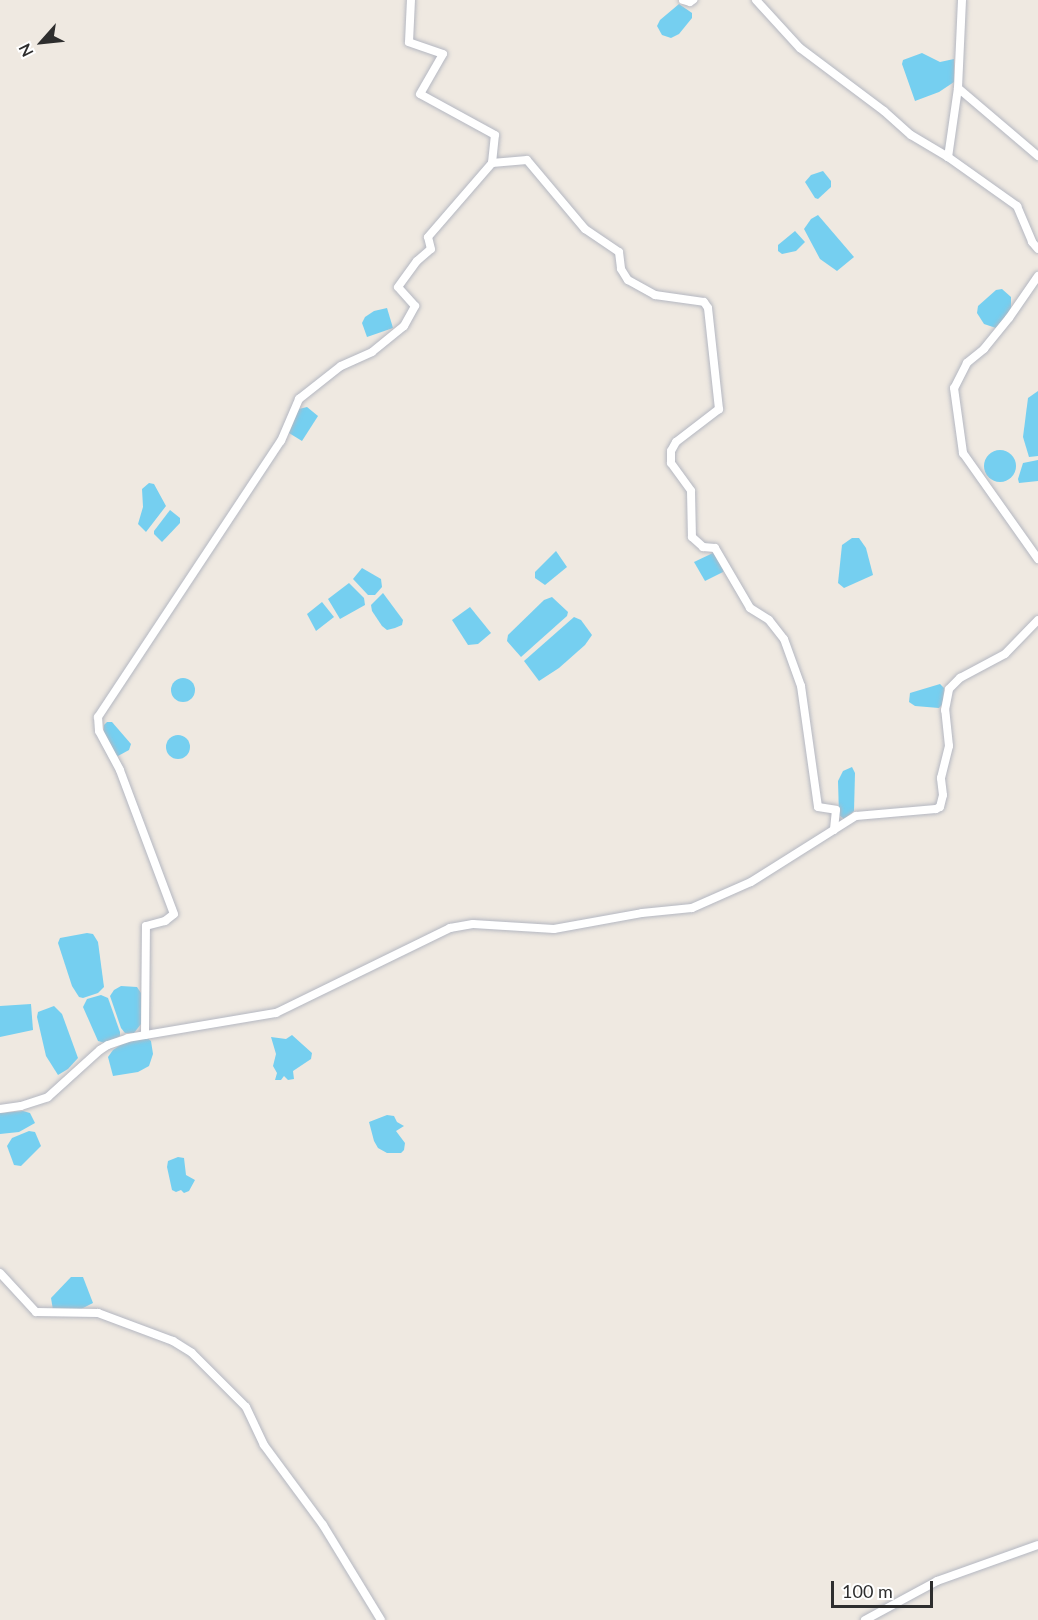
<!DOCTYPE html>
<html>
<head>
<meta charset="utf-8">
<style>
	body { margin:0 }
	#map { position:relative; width:1038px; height:1620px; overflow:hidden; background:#efe9e1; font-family:Lato,sans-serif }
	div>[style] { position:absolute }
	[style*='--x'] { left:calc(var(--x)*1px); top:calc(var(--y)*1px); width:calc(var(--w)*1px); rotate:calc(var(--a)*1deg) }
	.water>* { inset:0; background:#75cff0 }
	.round { border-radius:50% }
	.roads { filter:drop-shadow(0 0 2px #b4b7c1) drop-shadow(0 0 2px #b4b7c1) }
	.street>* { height:8px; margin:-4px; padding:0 4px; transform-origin:4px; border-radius:4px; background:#fff }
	span { translate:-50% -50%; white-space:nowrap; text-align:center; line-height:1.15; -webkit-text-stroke:6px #fff; paint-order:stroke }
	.north { position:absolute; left:12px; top:12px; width:60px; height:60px; -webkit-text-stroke:4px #fff; paint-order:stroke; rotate:243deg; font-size:16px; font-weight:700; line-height:24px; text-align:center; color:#2e2e2e }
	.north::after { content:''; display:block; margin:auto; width:21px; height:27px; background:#2e2e2e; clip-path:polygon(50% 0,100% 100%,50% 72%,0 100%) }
	.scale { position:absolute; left:831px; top:1581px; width:102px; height:27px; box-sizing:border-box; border:3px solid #2e2e2e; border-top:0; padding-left:8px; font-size:18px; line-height:21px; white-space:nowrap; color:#2e2e2e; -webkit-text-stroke:4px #fff; paint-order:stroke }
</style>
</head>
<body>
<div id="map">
	<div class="water">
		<i style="clip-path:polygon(679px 4px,692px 13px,692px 18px,679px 34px,671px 38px,662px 35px,657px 26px,660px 20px)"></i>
		<i style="clip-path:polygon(922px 53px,940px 62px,954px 59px,954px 82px,939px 92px,915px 101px,902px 64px,903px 60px)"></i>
		<i style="clip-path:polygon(823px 171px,831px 181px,831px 187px,818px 199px,815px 198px,805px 182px,811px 175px)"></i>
		<i style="clip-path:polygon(818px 215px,854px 257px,837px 271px,820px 259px,804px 229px,811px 219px)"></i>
		<i style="clip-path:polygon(795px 231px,805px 242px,796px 251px,782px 254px,778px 251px,778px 245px)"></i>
		<i style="clip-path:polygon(1002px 289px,1011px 297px,1011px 310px,996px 328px,984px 324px,977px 313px,978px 306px,996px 290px)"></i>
		<i style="clip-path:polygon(387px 308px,393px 328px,367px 337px,362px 323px,365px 317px,374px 311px)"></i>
		<i style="clip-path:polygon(1038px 391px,1038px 456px,1029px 457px,1023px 437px,1028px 398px)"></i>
		<i style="clip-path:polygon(307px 407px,318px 416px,302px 441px,289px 433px,299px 409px)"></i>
		<i class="round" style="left:984px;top:450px;width:32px;height:32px"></i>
		<i style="clip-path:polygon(1038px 460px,1038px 481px,1019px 483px,1018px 479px,1023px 463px)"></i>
		<i style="clip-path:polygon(149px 483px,154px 484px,166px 506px,146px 532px,138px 524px,143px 507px,142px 489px)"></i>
		<i style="clip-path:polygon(170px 510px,180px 518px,180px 523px,162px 542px,154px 534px,154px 531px)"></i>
		<i style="clip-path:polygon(852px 538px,859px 538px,866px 548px,873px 575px,844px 588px,838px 583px,842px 545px)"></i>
		<i style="clip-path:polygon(556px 551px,567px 567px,545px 585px,535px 578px,535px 572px)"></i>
		<i style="clip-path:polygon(715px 552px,725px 568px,723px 572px,705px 581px,694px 562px)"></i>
		<i style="clip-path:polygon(362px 568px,381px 579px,382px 587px,375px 595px,368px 595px,353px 579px)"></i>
		<i style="clip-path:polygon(349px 583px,364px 598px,365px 605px,340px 619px,328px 599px)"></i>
		<i style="clip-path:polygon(383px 593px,403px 620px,402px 625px,395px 628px,387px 630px,382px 626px,372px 611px,371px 605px)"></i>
		<i style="clip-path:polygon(552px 597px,568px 612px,567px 616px,521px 657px,507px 641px,508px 635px,544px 600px)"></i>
		<i style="clip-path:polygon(322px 602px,334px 617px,316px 631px,307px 614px)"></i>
		<i style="clip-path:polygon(470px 607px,491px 633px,478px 644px,468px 645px,452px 620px)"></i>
		<i style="clip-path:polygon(574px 617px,581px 620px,592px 635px,585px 645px,559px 668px,539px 681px,524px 661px)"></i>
		<i class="round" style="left:171px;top:678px;width:24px;height:24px"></i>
		<i style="clip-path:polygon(940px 684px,944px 688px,943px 704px,939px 708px,915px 706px,909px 702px,910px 693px)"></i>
		<i style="clip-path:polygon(107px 722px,112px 722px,131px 744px,129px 750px,118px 756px,115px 755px,104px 733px,104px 725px)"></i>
		<i class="round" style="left:166px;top:735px;width:24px;height:24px"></i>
		<i style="clip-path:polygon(852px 767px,855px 773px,854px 811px,844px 819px,839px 815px,838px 781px,843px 771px)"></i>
		<i style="clip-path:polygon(87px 933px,93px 934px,98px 942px,104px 987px,98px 993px,83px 998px,79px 997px,72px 986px,58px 943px,60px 938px)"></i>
		<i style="clip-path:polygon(121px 986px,137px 987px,141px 993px,141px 1024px,134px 1033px,125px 1033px,121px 1028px,110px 996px,114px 990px)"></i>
		<i style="clip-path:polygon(101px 995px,108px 998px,120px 1032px,120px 1036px,114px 1041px,105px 1043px,98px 1041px,83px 1007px,87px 999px)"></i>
		<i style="clip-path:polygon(31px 1004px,33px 1030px,0 1037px,0 1006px)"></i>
		<i style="clip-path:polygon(54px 1006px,62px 1014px,78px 1058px,68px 1069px,58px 1075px,46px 1056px,37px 1017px,38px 1012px)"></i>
		<i style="clip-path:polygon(292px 1035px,312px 1053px,311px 1059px,293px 1071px,294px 1079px,288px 1080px,284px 1076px,281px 1080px,275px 1080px,277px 1073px,273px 1066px,276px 1054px,271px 1037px,286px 1039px)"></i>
		<i style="clip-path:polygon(146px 1037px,151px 1041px,153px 1054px,149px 1066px,138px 1072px,113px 1076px,108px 1057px,113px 1050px,125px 1042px)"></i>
		<i style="clip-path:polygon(23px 1111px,30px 1113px,35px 1123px,19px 1132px,0 1134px,0 1113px)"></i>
		<i style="clip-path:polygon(387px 1115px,394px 1116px,397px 1122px,404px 1126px,396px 1131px,405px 1143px,404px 1150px,401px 1153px,387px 1153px,378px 1148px,374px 1141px,369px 1122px)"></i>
		<i style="clip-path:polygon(29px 1131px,35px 1132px,41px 1146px,21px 1166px,14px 1165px,7px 1146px,12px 1138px)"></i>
		<i style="clip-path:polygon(178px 1157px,184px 1158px,186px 1175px,195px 1180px,189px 1191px,184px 1193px,181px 1190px,176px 1192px,172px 1190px,167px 1167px,168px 1161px)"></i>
		<i style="clip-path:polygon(71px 1277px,83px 1277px,93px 1303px,81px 1309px,53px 1310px,51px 1298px)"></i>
	</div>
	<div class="roads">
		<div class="street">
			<i style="--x:683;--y:0;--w:7;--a:16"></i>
			<i style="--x:690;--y:2;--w:4;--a:-34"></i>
			<i style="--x:756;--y:0;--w:65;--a:47.5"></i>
			<i style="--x:800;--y:48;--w:105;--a:36.9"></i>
			<i style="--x:884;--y:111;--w:36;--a:42"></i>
			<i style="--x:911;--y:135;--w:43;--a:30.7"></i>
			<i style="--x:962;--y:0;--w:88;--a:92.6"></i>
			<i style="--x:958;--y:88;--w:105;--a:40.4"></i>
			<i style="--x:958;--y:88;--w:70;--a:98.2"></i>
			<i style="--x:948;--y:157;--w:85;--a:35.4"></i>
			<i style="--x:1017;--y:206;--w:39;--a:67"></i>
			<i style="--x:1032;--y:242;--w:9;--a:49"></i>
			<i style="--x:492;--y:163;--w:35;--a:-5"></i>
			<i style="--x:527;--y:160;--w:90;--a:50"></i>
			<i style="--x:585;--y:229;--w:41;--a:34.1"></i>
			<i style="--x:619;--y:252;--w:17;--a:83"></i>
			<i style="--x:621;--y:269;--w:13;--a:58"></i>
			<i style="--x:628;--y:280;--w:31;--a:29"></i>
			<i style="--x:655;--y:295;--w:49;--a:8.1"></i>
			<i style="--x:704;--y:302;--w:7;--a:56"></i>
			<i style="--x:708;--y:308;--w:102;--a:83.8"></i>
			<i style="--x:719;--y:409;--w:54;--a:142.5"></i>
			<i style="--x:676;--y:442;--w:10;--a:119"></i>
			<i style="--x:671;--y:451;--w:12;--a:90"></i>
			<i style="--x:671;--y:463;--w:34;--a:54"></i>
			<i style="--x:691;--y:491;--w:46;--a:88.8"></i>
			<i style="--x:692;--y:537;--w:15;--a:42"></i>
			<i style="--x:703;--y:547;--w:12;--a:5"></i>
			<i style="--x:715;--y:548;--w:69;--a:59.7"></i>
			<i style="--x:750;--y:608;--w:22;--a:32"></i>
			<i style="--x:769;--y:620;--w:24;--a:52"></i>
			<i style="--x:784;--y:639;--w:50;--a:70.1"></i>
			<i style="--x:801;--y:686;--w:122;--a:82"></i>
			<i style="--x:818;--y:807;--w:18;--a:9"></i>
			<i style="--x:836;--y:810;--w:20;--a:96"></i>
			<i style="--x:1038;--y:276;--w:51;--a:124.6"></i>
			<i style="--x:1009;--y:318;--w:40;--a:129"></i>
			<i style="--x:984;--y:349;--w:22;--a:141"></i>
			<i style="--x:967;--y:363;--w:28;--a:117"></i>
			<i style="--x:954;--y:388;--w:66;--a:82.1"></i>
			<i style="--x:963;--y:453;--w:130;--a:54.7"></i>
			<i style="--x:145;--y:1035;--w:109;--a:-89.5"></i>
			<i style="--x:146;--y:926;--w:20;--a:-15"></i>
			<i style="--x:165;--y:921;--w:11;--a:-38"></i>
			<i style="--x:174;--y:914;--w:154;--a:-110.6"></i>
			<i style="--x:120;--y:770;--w:44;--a:-118.3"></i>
			<i style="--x:99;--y:731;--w:14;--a:-94"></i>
			<i style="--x:98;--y:717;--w:331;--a:-56.5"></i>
			<i style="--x:281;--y:441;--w:46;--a:-66.8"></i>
			<i style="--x:299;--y:399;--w:53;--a:-38.2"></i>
			<i style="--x:341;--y:366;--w:34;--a:-24"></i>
			<i style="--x:372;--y:352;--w:41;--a:-39.1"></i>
			<i style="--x:404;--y:326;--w:23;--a:-61"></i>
			<i style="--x:415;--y:306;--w:25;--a:-132"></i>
			<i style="--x:398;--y:287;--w:32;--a:-54"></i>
			<i style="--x:417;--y:261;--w:18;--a:-41"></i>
			<i style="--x:431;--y:249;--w:12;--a:-104"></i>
			<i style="--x:428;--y:237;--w:98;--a:-49.1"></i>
			<i style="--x:492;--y:163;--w:28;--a:-84"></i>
			<i style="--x:495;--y:135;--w:85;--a:-151.3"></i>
			<i style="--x:420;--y:94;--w:46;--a:-60.1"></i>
			<i style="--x:443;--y:54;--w:36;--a:-161"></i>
			<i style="--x:409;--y:42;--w:42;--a:-87.3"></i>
			<i style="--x:0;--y:1109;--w:21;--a:-8"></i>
			<i style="--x:21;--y:1106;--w:28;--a:-18"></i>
			<i style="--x:48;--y:1097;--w:70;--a:-42.1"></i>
			<i style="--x:100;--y:1050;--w:9;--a:-32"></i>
			<i style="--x:108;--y:1045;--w:21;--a:-19"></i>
			<i style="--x:128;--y:1038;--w:150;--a:-9.6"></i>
			<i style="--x:276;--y:1013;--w:194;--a:-26"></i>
			<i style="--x:450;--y:928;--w:23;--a:-10"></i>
			<i style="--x:473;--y:924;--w:81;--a:3.5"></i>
			<i style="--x:554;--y:929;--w:89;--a:-10.3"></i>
			<i style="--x:642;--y:913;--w:50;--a:-5.7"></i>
			<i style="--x:692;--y:908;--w:64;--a:-23.8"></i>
			<i style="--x:751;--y:882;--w:124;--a:-32.2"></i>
			<i style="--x:856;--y:816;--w:80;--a:-5"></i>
			<i style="--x:936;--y:809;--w:4;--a:-27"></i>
			<i style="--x:940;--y:807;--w:12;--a:-76"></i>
			<i style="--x:943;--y:795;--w:17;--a:-97"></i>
			<i style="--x:941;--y:778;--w:33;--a:-76"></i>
			<i style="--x:949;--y:746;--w:36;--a:-96"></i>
			<i style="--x:945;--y:710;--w:21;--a:-79"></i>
			<i style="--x:949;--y:689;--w:16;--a:-45"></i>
			<i style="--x:960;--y:678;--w:51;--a:-28.1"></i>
			<i style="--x:1005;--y:654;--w:47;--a:-45.9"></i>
			<i style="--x:0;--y:1273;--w:53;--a:47.3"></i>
			<i style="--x:36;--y:1312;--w:62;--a:0.9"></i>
			<i style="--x:98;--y:1313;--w:80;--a:20.5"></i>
			<i style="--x:173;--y:1341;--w:22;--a:32"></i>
			<i style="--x:192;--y:1353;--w:76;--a:45"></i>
			<i style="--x:246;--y:1407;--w:42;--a:64.7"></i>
			<i style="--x:264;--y:1445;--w:99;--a:53.6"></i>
			<i style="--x:323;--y:1525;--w:111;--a:58.6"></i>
			<i style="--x:865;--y:1620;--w:82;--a:-28.4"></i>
			<i style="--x:937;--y:1581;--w:107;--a:-19.6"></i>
		</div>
	</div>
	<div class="north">N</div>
	<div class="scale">100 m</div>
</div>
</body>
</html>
